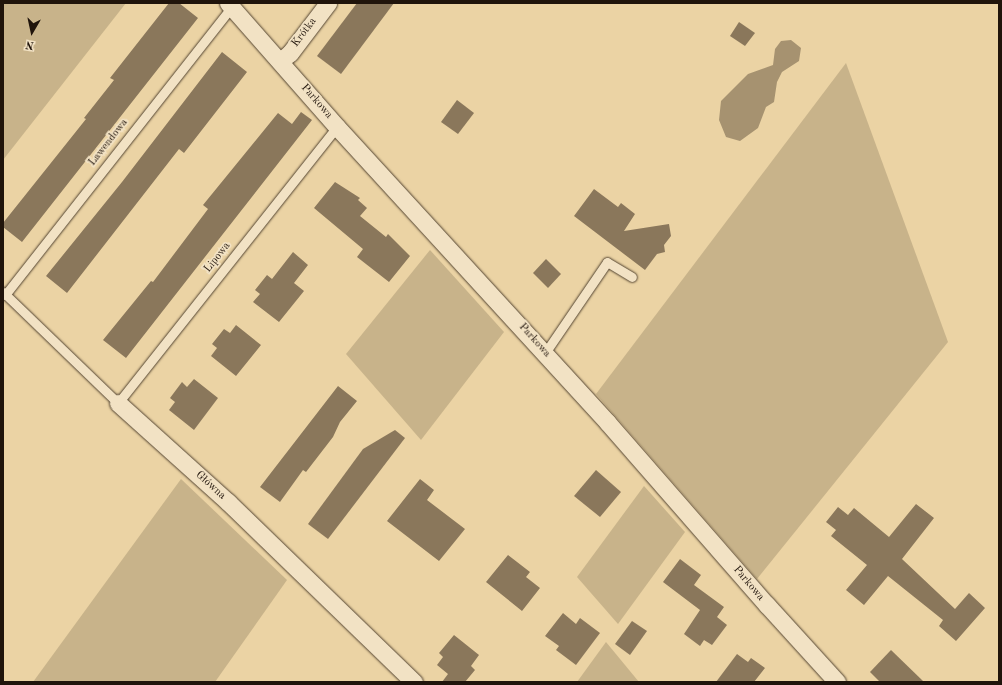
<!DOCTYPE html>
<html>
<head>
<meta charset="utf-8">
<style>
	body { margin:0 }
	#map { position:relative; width:1002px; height:685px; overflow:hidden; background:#ebd3a4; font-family:"Old Standard TT",serif }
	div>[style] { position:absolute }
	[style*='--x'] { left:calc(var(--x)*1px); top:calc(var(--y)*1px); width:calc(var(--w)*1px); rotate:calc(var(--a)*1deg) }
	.green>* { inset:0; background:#c8b38a }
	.water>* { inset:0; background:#a69270 }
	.building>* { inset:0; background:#8a775b }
	.roads { filter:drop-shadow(0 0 1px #534431) drop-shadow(0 0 1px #534431) }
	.lane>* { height:9px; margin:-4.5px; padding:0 4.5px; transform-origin:4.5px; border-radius:4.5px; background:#f2e2c4 }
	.street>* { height:17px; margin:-8.5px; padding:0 8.5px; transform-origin:8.5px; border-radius:8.5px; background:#f2e2c4 }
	span { translate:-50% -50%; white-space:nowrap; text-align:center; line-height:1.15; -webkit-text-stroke:3.5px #f2e2c4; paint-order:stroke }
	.street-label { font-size:11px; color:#20140b }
	.frame { position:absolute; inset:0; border:4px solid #20140b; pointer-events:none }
	.north { position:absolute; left:12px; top:12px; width:40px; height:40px; -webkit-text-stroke:3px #f2e2c4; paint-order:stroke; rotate:189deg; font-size:11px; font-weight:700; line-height:16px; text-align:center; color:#20140b }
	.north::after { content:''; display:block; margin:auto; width:14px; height:18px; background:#20140b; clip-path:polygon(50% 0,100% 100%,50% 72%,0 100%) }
</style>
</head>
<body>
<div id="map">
	<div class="green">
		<i style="clip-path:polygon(3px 3px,126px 3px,3px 160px)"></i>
		<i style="clip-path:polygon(846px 63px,948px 342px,757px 579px,596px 394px)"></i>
		<i style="clip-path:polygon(430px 250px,504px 332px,421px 440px,346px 354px)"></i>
		<i style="clip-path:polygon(181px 479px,287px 580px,215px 682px,33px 682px)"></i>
		<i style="clip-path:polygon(644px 486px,685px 532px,618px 624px,577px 577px)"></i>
		<i style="clip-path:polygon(606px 642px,639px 682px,577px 682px)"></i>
	</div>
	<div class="water">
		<i style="clip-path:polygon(791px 40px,801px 48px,799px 61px,782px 72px,777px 82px,774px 102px,766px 107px,758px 128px,740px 141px,726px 137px,719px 120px,721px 101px,748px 74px,773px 65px,775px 49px,781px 41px)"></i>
	</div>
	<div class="building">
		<i style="clip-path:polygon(169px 3px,179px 3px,198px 18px,22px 242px,3px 227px,3px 223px,86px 119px,84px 118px,114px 80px,110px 78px)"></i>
		<i style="clip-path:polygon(357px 3px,394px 3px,341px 74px,317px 56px)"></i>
		<i style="clip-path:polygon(739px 22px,755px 33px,745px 46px,730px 36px)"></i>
		<i style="clip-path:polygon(222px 52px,247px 72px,184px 153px,179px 149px,67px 293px,46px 276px,122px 182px)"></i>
		<i style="clip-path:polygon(457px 100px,474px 113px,458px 134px,441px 122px)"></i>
		<i style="clip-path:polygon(301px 112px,312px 120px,126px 358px,103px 340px,151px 281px,153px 282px,208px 209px,203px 205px,278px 113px,292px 124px)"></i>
		<i style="clip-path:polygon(335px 182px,360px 198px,358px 200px,367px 208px,360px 216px,386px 237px,388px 234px,410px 256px,389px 282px,357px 257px,363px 249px,314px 208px)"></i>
		<i style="clip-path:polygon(594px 189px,618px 207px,621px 203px,635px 214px,624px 231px,669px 224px,671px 236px,664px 245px,665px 252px,657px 254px,645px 270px,574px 216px)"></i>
		<i style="clip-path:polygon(293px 252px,308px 265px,294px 283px,304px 291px,279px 322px,253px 302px,260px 294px,255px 290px,267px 275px,272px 279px)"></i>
		<i style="clip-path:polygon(546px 259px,561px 274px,548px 288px,533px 273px)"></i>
		<i style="clip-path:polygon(236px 325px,261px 345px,236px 376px,211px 356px,217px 348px,212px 344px,224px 329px,230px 333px)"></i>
		<i style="clip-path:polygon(194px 379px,218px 398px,194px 430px,169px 410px,175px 402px,170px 398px,182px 382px,187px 387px)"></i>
		<i style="clip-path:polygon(338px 386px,357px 401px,340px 422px,333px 437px,306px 472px,303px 470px,280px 502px,260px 487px)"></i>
		<i style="clip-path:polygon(395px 430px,405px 438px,328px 539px,308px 524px,363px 449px)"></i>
		<i style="clip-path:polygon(596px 470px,621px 492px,600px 517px,574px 496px)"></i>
		<i style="clip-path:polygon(420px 479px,434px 490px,427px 500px,465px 529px,439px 561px,387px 521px)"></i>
		<i style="clip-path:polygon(916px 504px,934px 518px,902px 559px,955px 609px,969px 593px,985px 608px,956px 641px,939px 626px,943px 620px,888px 576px,864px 605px,846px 590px,867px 565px,831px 536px,836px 530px,826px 522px,838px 507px,848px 515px,854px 508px,889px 537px)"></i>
		<i style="clip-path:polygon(508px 555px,530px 572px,526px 577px,540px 588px,522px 611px,486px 582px)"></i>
		<i style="clip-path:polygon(680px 559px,701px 575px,694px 585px,724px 607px,717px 617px,727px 625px,712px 645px,704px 640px,700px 646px,684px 634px,700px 610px,663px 582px)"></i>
		<i style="clip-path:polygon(563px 613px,576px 624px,580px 618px,600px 633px,576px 665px,556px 650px,559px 646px,545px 636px)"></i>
		<i style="clip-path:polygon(632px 621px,647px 631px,630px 655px,615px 644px)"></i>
		<i style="clip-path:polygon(454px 635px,479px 655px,471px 666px,475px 670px,465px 682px,442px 682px,448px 674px,437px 665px,443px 657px,439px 653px)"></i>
		<i style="clip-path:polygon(891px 650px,924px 682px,880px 682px,870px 672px)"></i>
		<i style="clip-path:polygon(737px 654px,748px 662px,751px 658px,765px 668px,754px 682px,716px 682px)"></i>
	</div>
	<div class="roads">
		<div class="lane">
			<i style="--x:3;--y:292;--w:160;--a:44"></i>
			<i style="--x:118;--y:403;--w:352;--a:-51.6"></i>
			<i style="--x:5;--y:295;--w:367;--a:-51.8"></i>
			<i style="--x:545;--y:353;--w:110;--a:-55.7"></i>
			<i style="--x:607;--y:262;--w:29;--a:31"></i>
		</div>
		<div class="street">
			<i style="--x:228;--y:3;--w:165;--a:48.7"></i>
			<i style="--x:337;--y:127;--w:401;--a:47.5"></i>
			<i style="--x:608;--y:423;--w:242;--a:48.9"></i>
			<i style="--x:767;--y:605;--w:104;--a:47.7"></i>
			<i style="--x:280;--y:61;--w:13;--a:-39"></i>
			<i style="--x:290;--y:53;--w:63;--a:-52.8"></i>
			<i style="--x:118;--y:403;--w:148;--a:42"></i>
			<i style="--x:228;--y:502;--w:259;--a:44.1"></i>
		</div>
	</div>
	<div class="street-label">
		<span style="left:305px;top:33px;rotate:-53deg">Krótka</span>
		<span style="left:316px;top:102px;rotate:49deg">Parkowa</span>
		<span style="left:109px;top:143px;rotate:-52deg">Lawendowa</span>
		<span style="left:218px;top:258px;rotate:-52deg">Lipowa</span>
		<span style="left:534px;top:341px;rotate:48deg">Parkowa</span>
		<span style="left:210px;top:486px;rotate:42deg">Główna</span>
		<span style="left:748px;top:584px;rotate:50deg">Parkowa</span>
	</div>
	<div class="frame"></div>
	<div class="north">N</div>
</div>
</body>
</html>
